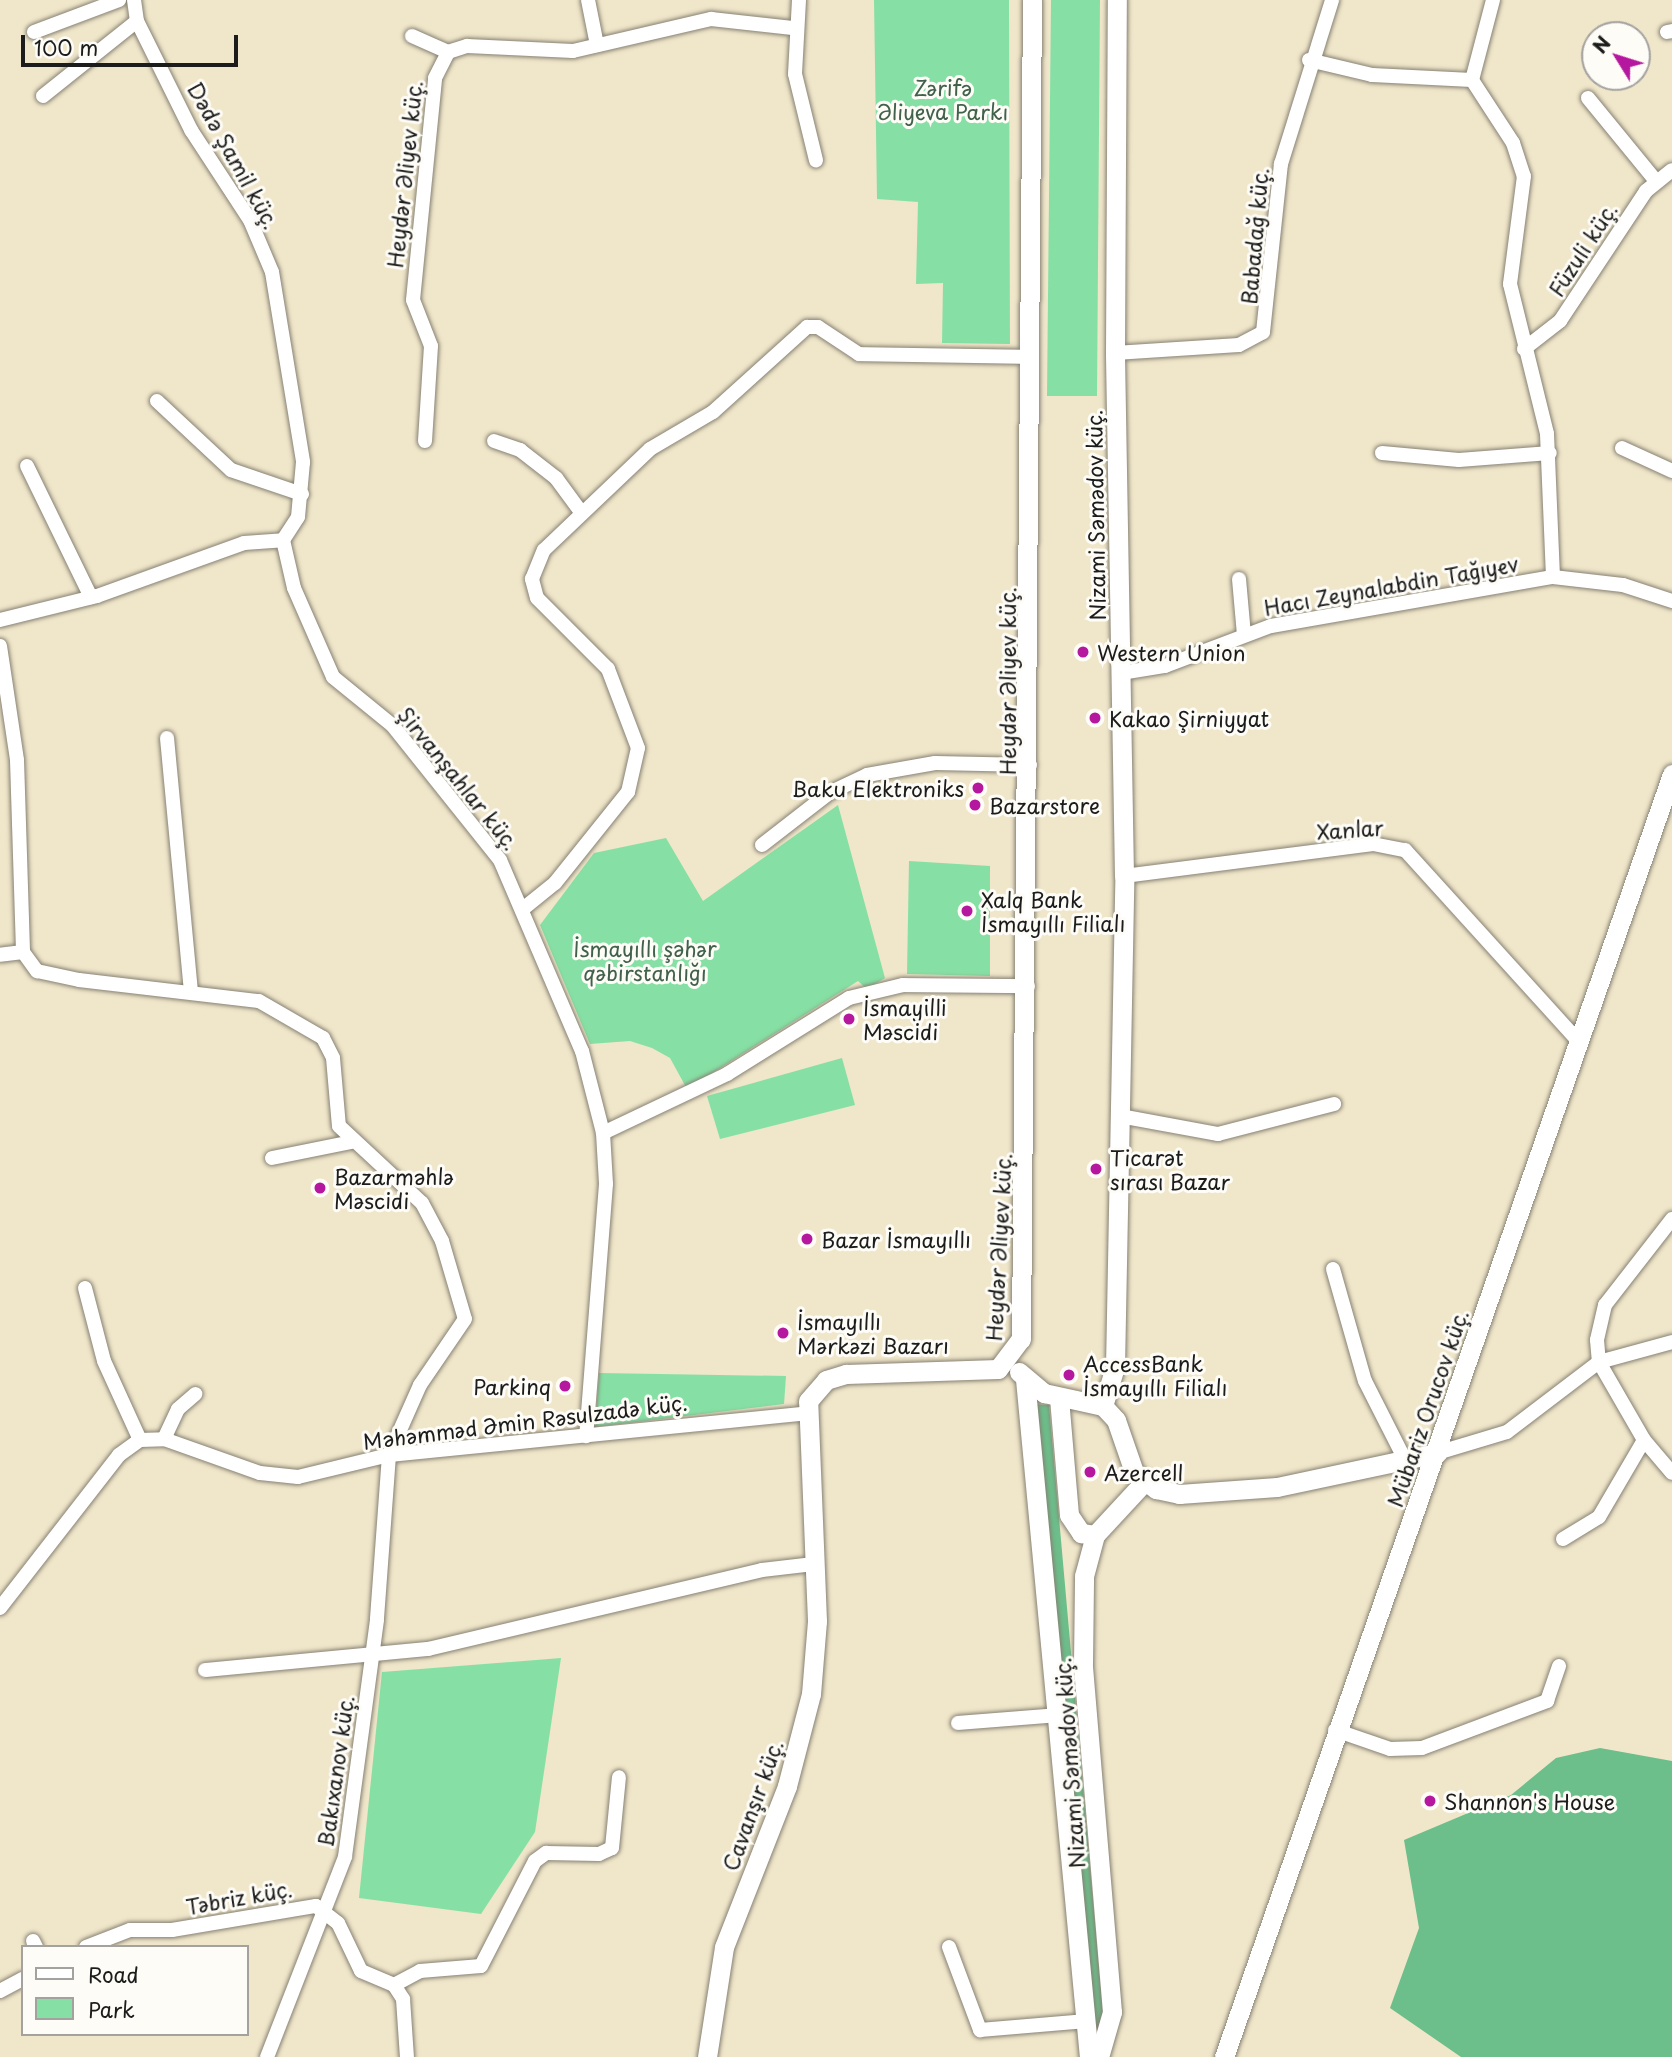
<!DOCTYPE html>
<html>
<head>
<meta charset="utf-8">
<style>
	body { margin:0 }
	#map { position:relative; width:1672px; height:2057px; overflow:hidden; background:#f0e6ca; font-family:"Playpen Sans",sans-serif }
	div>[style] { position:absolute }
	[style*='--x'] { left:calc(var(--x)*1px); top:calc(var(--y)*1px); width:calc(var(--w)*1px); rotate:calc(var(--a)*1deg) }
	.green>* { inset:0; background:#86e0a5 }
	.forest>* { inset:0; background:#6cbe8a }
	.roads { filter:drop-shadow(0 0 2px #868173) drop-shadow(0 0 2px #868173) }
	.street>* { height:14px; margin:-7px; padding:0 7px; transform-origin:7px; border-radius:7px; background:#fff }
	.secondary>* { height:19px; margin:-9.5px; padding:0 9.5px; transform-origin:9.5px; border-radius:9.5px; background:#fff }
	.dots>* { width:19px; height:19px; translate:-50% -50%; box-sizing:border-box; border:4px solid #fdfcf7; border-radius:50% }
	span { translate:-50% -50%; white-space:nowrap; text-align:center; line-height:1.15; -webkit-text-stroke:6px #fdfcf7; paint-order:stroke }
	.park-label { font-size:21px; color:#41614c }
	.street-label { font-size:21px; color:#1c1c1c }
	.poi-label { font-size:21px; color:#1c1c1c }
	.left { translate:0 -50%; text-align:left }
	.right { translate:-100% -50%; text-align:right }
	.legend { position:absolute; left:21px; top:1945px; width:228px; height:91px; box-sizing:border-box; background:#fdfcf7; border:2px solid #a3a29f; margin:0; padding:9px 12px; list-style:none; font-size:21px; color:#1c1c1c }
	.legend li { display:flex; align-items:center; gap:14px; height:35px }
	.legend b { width:35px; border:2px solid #a3a29f }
	.north { position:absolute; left:1581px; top:21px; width:70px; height:70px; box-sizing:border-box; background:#fdfcf7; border:2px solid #a3a29f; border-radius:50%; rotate:308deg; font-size:19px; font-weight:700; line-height:28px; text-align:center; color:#1c1c1c }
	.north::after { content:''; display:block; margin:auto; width:24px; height:32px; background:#b5179e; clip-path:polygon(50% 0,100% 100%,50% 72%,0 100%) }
	.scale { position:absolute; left:21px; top:35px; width:217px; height:32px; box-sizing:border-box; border:4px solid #1c1c1c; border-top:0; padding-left:9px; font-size:21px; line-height:24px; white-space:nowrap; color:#1c1c1c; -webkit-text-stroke:5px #fdfcf7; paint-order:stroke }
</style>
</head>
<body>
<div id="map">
	<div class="green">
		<i style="clip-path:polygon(874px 0,1009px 0,1010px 344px,942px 343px,943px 283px,916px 284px,918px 202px,877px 199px)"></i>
		<i style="clip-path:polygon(1051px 0,1100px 0,1097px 396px,1047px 396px)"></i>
		<i style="clip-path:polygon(838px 805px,885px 978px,867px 989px,858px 981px,687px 1089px,670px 1058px,652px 1048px,630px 1041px,590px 1044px,540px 925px,594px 853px,666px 838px,703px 901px)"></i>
		<i style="clip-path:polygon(909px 861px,990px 866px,990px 976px,907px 974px)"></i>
		<i style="clip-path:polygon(842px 1058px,855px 1105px,720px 1139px,707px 1096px)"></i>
		<i style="clip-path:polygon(599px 1373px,786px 1376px,784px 1404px,595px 1427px)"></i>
		<i style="clip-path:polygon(561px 1658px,535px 1832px,481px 1914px,359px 1898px,382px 1672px)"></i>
	</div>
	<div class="forest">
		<i style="clip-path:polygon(1033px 1404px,1049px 1405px,1104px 2024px,1095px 2046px)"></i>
		<i style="clip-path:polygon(1600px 1748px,1672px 1761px,1672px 2057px,1461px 2057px,1390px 2008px,1419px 1928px,1404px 1840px,1511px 1795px,1556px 1758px)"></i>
	</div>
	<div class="roads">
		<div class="street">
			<i style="--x:134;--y:0;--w:21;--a:82"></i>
			<i style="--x:137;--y:21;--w:122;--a:63.6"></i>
			<i style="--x:191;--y:130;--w:108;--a:56.8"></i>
			<i style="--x:250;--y:220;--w:56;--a:67.1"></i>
			<i style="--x:272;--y:272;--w:193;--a:80.7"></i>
			<i style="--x:303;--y:462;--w:55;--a:95.2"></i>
			<i style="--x:298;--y:517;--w:27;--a:123"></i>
			<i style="--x:588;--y:0;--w:46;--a:78.7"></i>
			<i style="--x:799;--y:0;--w:74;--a:93.1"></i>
			<i style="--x:795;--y:74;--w:89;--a:76.3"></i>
			<i style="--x:34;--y:32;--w:91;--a:-20.6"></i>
			<i style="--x:1667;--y:32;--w:5;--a:-11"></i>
			<i style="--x:412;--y:36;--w:39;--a:24"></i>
			<i style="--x:1309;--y:60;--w:65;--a:13.4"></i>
			<i style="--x:1372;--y:75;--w:100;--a:2.9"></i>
			<i style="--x:1472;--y:80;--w:75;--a:56.9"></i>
			<i style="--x:1513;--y:143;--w:35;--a:72"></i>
			<i style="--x:1524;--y:176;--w:109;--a:97.4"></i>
			<i style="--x:1510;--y:284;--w:154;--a:76.1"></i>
			<i style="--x:1547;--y:434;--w:143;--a:87.6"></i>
			<i style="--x:1472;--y:80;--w:83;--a:-75.3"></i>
			<i style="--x:43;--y:96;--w:120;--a:-38.6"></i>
			<i style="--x:1588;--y:98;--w:106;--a:50.7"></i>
			<i style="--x:1524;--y:349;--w:46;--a:-37.9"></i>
			<i style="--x:1560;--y:321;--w:156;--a:-56.5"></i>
			<i style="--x:1646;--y:191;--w:33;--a:-39"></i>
			<i style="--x:1115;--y:353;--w:124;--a:-3.7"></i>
			<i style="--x:1239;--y:345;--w:27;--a:-28"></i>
			<i style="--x:1263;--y:332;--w:169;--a:-83.9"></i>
			<i style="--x:1281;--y:164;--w:172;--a:-72.7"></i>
			<i style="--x:157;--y:401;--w:101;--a:43"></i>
			<i style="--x:231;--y:470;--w:75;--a:18.7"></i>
			<i style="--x:425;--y:441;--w:95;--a:-86.4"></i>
			<i style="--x:431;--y:346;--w:49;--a:-111.4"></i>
			<i style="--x:413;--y:300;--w:223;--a:-84.3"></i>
			<i style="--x:435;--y:78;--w:29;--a:-63"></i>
			<i style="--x:448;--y:52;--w:20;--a:-18"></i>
			<i style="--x:467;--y:46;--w:106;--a:2.7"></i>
			<i style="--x:573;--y:51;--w:142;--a:-13.1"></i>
			<i style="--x:711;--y:19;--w:82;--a:6.3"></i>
			<i style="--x:494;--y:441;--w:28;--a:19"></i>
			<i style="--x:520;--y:450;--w:46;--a:37.9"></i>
			<i style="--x:556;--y:478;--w:42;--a:53.7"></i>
			<i style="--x:1622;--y:448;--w:55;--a:24.7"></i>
			<i style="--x:1382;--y:453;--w:77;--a:5.2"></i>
			<i style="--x:1459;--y:460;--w:91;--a:-4.4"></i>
			<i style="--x:27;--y:466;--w:146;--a:64"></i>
			<i style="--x:1239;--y:579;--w:56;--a:84.9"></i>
			<i style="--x:0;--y:620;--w:100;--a:-13.9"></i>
			<i style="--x:97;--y:596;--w:156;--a:-19.8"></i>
			<i style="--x:244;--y:543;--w:39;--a:-4"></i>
			<i style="--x:283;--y:540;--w:49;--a:77.1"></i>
			<i style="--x:294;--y:588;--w:97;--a:66.3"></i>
			<i style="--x:333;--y:677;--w:77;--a:39.2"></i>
			<i style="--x:393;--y:726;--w:171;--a:51.4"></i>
			<i style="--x:500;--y:860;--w:208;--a:66.8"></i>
			<i style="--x:582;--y:1051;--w:85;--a:75.6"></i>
			<i style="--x:603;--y:1133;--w:51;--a:86.6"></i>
			<i style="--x:606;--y:1184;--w:253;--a:94.5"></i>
			<i style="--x:0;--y:646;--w:115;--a:81.5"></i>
			<i style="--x:17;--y:760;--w:192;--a:88.2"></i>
			<i style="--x:23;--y:952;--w:23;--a:173"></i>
			<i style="--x:1121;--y:673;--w:45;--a:-9"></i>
			<i style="--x:1165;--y:666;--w:113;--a:-20.7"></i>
			<i style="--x:1271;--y:626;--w:286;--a:-9.9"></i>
			<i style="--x:1553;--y:577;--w:70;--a:6.5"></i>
			<i style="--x:1623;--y:585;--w:52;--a:18.1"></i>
			<i style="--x:167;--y:738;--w:253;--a:84.6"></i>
			<i style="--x:762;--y:845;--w:85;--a:-37.8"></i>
			<i style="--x:829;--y:793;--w:42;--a:-25.3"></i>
			<i style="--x:867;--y:775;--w:69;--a:-10"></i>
			<i style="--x:935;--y:763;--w:95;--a:1.2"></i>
			<i style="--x:1124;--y:876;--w:251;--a:-7.3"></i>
			<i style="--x:1373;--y:844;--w:33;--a:11"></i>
			<i style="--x:1405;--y:850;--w:259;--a:47.8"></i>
			<i style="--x:524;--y:908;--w:40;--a:-39"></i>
			<i style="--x:555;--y:883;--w:117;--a:-51.3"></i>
			<i style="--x:628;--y:792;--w:45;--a:-77.2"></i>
			<i style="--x:638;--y:748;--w:85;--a:-110.8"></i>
			<i style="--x:608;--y:669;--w:100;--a:-135"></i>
			<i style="--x:537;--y:598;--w:20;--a:-105"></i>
			<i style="--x:532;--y:579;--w:31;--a:-68"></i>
			<i style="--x:544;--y:550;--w:146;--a:-43.6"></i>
			<i style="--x:650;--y:449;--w:73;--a:-30.4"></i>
			<i style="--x:713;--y:412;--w:127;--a:-42.1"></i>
			<i style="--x:807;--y:327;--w:11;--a:0"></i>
			<i style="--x:818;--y:327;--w:49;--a:33.4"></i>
			<i style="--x:859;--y:354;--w:170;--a:1"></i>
			<i style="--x:23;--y:952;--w:24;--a:54"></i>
			<i style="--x:37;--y:971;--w:43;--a:12.1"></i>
			<i style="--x:79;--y:980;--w:181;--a:6.7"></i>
			<i style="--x:259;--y:1001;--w:74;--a:30"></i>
			<i style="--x:323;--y:1038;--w:22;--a:63"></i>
			<i style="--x:333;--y:1058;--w:68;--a:85"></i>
			<i style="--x:339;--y:1126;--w:113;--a:42.9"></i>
			<i style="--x:422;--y:1203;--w:43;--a:62.2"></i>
			<i style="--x:442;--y:1241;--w:81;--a:73.6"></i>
			<i style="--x:465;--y:1319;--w:80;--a:124.3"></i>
			<i style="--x:420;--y:1385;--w:77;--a:113.9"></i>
			<i style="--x:389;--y:1455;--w:165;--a:94.2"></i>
			<i style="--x:377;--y:1620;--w:239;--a:97.7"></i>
			<i style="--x:345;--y:1857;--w:215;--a:111.3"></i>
			<i style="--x:1120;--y:1116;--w:100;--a:10.4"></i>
			<i style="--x:1218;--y:1134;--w:120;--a:-14.5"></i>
			<i style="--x:603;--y:1133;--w:137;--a:-25.4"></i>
			<i style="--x:727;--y:1074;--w:144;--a:-31.9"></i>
			<i style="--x:849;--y:998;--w:56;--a:-13.5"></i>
			<i style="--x:903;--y:985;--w:125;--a:0.5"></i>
			<i style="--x:272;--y:1158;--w:81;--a:-11.4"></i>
			<i style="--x:1672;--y:1219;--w:109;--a:127.9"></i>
			<i style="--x:1605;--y:1305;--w:36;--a:103"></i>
			<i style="--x:1597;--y:1340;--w:22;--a:85"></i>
			<i style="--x:1599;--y:1362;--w:90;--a:60"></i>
			<i style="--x:1644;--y:1440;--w:43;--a:49.7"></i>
			<i style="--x:1333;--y:1269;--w:116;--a:74.1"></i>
			<i style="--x:1365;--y:1381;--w:89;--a:63.1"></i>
			<i style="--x:85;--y:1288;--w:75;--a:75.4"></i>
			<i style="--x:104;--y:1361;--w:87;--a:65.5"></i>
			<i style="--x:164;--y:1439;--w:33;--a:-65"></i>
			<i style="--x:178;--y:1409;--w:23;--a:-41"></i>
			<i style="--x:1437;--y:1453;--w:73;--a:-16.7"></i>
			<i style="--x:1507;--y:1432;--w:116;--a:-37.3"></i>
			<i style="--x:1599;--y:1362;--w:76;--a:-15.3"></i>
			<i style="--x:1563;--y:1539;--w:42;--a:-31.4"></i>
			<i style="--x:1599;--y:1517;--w:89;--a:-59.7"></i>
			<i style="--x:0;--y:1608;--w:194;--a:-52.1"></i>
			<i style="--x:119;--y:1455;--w:26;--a:-36"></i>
			<i style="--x:140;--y:1440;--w:24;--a:-2"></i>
			<i style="--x:164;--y:1439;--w:102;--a:19.5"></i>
			<i style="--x:260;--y:1473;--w:38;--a:6"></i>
			<i style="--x:298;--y:1477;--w:94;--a:-13.6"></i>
			<i style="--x:389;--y:1455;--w:420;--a:-5.7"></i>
			<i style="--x:205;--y:1670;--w:224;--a:-5.4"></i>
			<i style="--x:428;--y:1649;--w:343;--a:-13.3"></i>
			<i style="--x:762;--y:1570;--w:52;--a:-6.6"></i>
			<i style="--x:958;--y:1723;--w:101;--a:-4.5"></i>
			<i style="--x:1335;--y:1730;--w:58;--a:19.1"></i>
			<i style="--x:1390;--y:1749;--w:32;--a:-2"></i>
			<i style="--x:1422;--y:1748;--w:134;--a:-20.6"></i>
			<i style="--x:1547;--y:1701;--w:37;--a:-71"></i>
			<i style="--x:33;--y:1941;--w:7;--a:63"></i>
			<i style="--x:86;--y:1947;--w:47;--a:-21.1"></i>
			<i style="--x:130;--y:1930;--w:42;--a:0"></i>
			<i style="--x:172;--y:1930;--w:146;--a:-9.5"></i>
			<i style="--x:316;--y:1906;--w:28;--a:38"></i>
			<i style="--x:338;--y:1923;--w:53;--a:64.4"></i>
			<i style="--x:361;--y:1971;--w:36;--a:23"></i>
			<i style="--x:394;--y:1985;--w:17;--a:57"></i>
			<i style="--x:403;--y:1999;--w:58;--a:86.1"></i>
			<i style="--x:949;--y:1947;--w:89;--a:69.5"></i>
			<i style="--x:980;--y:2030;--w:107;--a:-4.8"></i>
			<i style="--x:394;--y:1985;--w:30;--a:-28"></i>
			<i style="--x:420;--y:1971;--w:61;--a:-4.7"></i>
			<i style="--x:481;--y:1966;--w:118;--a:-62.8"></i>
			<i style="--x:535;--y:1861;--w:14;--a:-36"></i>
			<i style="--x:546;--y:1853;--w:53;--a:1.1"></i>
			<i style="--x:599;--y:1854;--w:14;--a:-25"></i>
			<i style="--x:612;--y:1848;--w:71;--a:-84.4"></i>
			<i style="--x:0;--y:1991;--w:26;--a:-28"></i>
		</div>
		<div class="secondary">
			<i style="--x:1019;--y:1372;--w:33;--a:40"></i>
			<i style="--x:1044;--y:1393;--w:60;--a:12.4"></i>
			<i style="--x:1103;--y:1406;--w:19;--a:47"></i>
			<i style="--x:1116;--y:1420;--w:55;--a:70.9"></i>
			<i style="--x:1134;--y:1472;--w:28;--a:38"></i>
			<i style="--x:1156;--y:1489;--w:24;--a:12"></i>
			<i style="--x:1179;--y:1494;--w:98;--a:-4.1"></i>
			<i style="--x:1277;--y:1487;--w:164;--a:-12"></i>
			<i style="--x:1025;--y:1379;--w:681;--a:84.61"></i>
			<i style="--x:1059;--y:1398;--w:117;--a:85.1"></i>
			<i style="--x:1069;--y:1515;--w:22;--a:56"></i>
			<i style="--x:1081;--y:1533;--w:14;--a:8"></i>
			<i style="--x:1103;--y:1406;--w:41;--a:-72.9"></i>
			<i style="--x:1115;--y:1367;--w:491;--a:-88.9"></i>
			<i style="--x:1124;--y:876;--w:523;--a:-90.99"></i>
			<i style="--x:1115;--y:353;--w:353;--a:-89.7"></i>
			<i style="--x:707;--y:2057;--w:111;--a:-81.2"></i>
			<i style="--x:724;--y:1947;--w:173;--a:-68.6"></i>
			<i style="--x:787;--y:1786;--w:95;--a:-75.4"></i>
			<i style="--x:811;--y:1694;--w:73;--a:-85.3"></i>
			<i style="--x:817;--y:1621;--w:220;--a:-92.3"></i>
			<i style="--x:808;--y:1401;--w:28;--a:-49"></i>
			<i style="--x:826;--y:1380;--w:21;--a:-17"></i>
			<i style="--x:846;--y:1374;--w:152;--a:-1.9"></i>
			<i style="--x:998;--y:1369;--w:38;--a:-53"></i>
			<i style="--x:1021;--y:1339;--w:1339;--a:-89.53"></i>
			<i style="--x:1099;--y:2057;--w:47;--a:-73.9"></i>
			<i style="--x:1112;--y:2012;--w:350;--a:-94.8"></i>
			<i style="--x:1083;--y:1663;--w:87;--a:-89.3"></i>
			<i style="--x:1084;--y:1576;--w:42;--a:-75"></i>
			<i style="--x:1095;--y:1535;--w:72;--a:-47.2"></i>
			<i style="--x:1224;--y:2057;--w:1359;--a:-70.75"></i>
		</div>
	</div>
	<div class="dots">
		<i style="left:1083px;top:652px;background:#b5179e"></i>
		<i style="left:1095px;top:718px;background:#b5179e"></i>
		<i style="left:978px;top:788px;background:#b5179e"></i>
		<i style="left:975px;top:805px;background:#b5179e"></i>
		<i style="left:967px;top:911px;background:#b5179e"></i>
		<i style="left:849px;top:1019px;background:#b5179e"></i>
		<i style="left:1096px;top:1169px;background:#b5179e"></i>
		<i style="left:320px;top:1188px;background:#b5179e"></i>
		<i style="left:807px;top:1239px;background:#b5179e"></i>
		<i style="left:783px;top:1333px;background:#b5179e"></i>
		<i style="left:1069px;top:1375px;background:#b5179e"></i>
		<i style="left:565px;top:1386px;background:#b5179e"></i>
		<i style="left:1090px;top:1472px;background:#b5179e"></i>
		<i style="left:1430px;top:1801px;background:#b5179e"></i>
	</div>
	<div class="park-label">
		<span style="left:943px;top:99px">Zərifə<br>Əliyeva Parkı</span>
		<span style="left:645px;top:960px">İsmayıllı şəhər<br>qəbirstanlığı</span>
	</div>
	<div class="street-label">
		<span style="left:234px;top:155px;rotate:61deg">Dədə Şamil küç.</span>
		<span style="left:404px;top:174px;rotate:-84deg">Heydər Əliyev küç.</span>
		<span style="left:1254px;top:236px;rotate:-85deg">Babadağ küç.</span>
		<span style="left:1582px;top:249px;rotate:-57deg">Füzuli küç.</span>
		<span style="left:1095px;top:515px;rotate:-91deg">Nizami Səmədov küç.</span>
		<span style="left:1391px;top:585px;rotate:-10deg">Hacı Zeynalabdin Tağıyev</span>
		<span style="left:1007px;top:681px;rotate:-90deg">Heydər Əliyev küç.</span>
		<span style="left:459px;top:778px;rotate:51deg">Şirvanşahlar küç.</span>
		<span style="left:1350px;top:829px;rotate:-4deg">Xanlar</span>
		<span style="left:998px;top:1247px;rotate:-87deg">Heydər Əliyev küç.</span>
		<span style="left:1427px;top:1408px;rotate:-71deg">Mübariz Orucov küç.</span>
		<span style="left:525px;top:1421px;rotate:-7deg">Məhəmməd Əmin Rəsulzadə küç.</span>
		<span style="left:1069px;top:1763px;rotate:-94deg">Nizami Səmədov küç.</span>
		<span style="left:335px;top:1771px;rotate:-82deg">Bakıxanov küç.</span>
		<span style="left:752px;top:1805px;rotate:-70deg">Cavanşır küç.</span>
		<span style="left:239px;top:1897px;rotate:-10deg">Təbriz küç.</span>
	</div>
	<div class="poi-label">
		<span class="left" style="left:1097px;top:652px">Western Union</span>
		<span class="left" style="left:1109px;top:718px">Kakao Şirniyyat</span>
		<span class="right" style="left:964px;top:788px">Baku Elektroniks</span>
		<span class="left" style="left:989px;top:805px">Bazarstore</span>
		<span class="left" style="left:981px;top:911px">Xalq Bank<br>İsmayıllı Filialı</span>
		<span class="left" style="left:863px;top:1019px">İsmayilli<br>Məscidi</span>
		<span class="left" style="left:1110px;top:1169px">Ticarət<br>sırası Bazar</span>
		<span class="left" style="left:334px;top:1188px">Bazarməhlə<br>Məscidi</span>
		<span class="left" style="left:821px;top:1239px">Bazar İsmayıllı</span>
		<span class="left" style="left:797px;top:1333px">İsmayıllı<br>Mərkəzi Bazarı</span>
		<span class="left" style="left:1083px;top:1375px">AccessBank<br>İsmayıllı Filialı</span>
		<span class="right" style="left:551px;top:1386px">Parkinq</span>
		<span class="left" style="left:1104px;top:1472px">Azercell</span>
		<span class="left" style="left:1444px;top:1801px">Shannon's House</span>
	</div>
	<ul class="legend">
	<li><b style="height:9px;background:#fff"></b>Road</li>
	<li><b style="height:19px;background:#86e0a5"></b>Park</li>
	</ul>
	<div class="north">N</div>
	<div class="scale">100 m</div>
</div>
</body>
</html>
